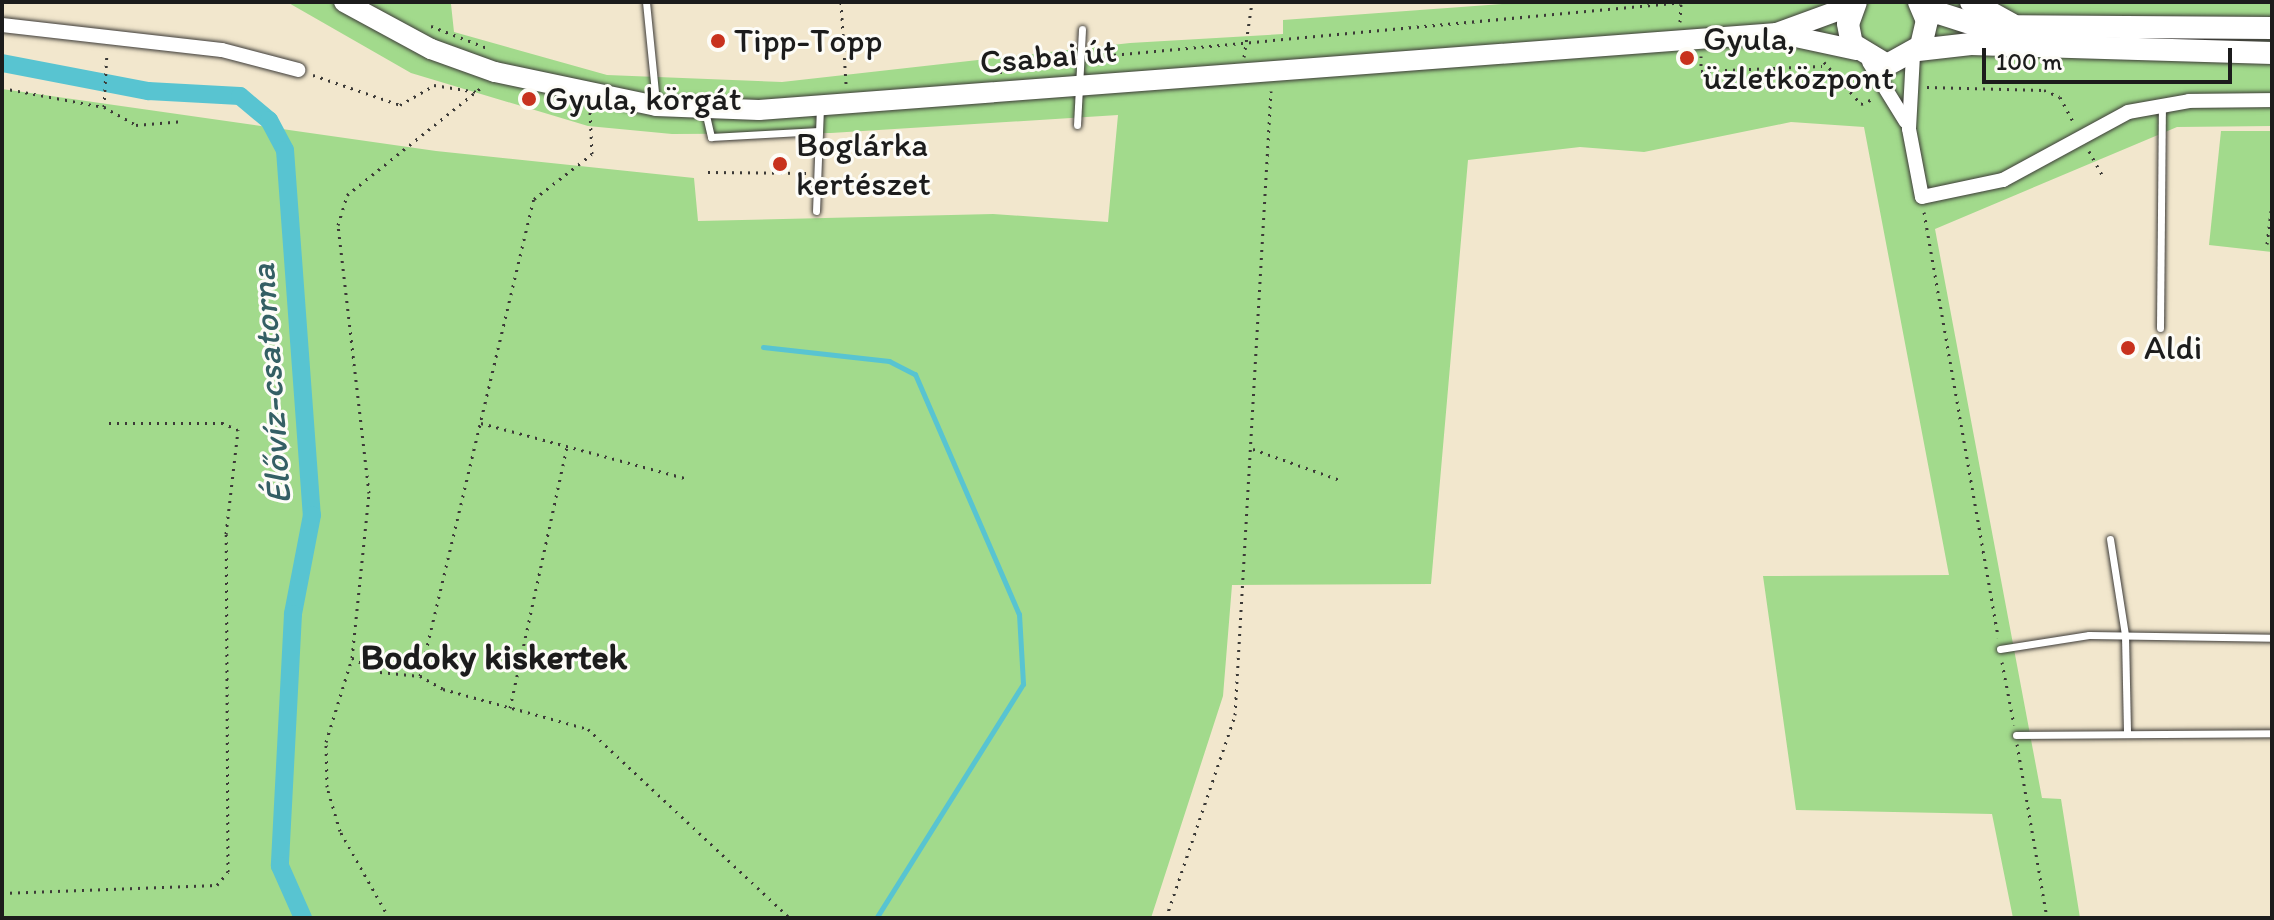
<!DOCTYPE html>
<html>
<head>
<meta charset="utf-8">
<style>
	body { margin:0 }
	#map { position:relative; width:2274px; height:920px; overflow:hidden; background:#f2e7cd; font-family:Itim,sans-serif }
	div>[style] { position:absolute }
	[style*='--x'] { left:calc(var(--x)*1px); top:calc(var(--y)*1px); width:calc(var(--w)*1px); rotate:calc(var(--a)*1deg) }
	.green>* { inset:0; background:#a2da8c }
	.stream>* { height:5px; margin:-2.5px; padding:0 2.5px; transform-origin:2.5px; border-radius:2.5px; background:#58c4d1 }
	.canal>* { height:18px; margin:-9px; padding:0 9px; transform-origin:9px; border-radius:9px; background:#58c4d1 }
	.path>* { height:3px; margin-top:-1.5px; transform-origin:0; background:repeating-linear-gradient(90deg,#3c3a37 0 2px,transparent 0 8px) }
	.roads { filter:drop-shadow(0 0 2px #3c3a37) drop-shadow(0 0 2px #3c3a37) }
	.lane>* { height:7px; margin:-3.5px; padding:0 3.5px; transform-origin:3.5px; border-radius:3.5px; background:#fff }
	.street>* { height:14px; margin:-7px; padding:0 7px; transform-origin:7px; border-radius:7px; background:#fff }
	.secondary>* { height:20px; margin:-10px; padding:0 10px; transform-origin:10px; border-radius:10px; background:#fff }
	.primary>* { height:22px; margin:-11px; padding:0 11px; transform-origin:11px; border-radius:11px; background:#fff }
	.dots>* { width:22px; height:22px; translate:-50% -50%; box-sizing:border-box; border:4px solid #fdfcf7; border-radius:50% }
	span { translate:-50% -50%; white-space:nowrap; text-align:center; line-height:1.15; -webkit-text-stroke:6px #fdfcf7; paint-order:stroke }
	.poi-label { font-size:34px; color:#1c1c1c }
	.left { translate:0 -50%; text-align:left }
	.street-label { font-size:34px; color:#1c1c1c }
	.water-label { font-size:36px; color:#345f64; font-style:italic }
	.neighbourhood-label { font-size:36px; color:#1c1c1c; font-weight:700 }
	.frame { position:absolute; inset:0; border:4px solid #1c1c1c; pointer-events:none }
	.scale { position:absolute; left:1982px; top:48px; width:250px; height:36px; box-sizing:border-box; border:4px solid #1c1c1c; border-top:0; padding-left:10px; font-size:24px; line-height:28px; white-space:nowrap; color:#1c1c1c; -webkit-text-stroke:6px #fdfcf7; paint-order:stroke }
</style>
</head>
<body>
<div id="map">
	<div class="green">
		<i style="clip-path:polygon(287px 2px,451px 4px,454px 32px,607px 75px,782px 82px,1130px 43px,1283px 34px,1283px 20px,1531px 2px,2272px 2px,2272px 126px,2177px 127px,1935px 229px,2042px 798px,2061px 799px,2080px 918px,2013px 918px,1992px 814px,1796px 810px,1763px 576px,1949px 575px,1864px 127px,1791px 122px,1644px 152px,1580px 147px,1468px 160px,1431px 584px,1232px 585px,1223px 696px,1151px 918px,2px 918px,2px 89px,436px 151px,694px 178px,698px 221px,993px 214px,1108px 222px,1118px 115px,831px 133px,672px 134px,588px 126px,411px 73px)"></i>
		<i style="clip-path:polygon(2221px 131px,2272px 131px,2272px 252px,2209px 245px)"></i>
	</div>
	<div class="stream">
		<i style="--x:763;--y:347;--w:127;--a:6.3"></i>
		<i style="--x:889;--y:361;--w:29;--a:27"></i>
		<i style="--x:915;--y:374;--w:262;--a:66.6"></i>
		<i style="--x:1019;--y:614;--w:70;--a:86.7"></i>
		<i style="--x:1023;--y:684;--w:276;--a:122.1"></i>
	</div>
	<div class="canal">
		<i style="--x:2;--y:63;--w:149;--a:10.9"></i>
		<i style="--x:148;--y:91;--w:92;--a:3.1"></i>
		<i style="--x:240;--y:96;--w:38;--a:40"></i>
		<i style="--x:269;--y:120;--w:34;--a:62"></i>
		<i style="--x:285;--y:150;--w:366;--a:85.8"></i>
		<i style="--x:312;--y:515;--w:101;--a:100.9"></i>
		<i style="--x:293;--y:614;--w:252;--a:93"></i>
		<i style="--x:280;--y:866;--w:57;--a:66.1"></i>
	</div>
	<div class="path">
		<i style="--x:841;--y:2;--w:82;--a:86.5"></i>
		<i style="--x:1680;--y:22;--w:20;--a:-87"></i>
		<i style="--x:431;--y:26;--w:60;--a:21.4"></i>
		<i style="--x:1701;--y:56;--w:15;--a:90"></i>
		<i style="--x:1701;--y:71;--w:121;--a:-2.4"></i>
		<i style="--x:1090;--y:57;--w:597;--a:-5.29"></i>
		<i style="--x:1244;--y:57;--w:56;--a:-81.7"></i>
		<i style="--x:1824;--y:62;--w:56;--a:48.6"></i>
		<i style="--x:1861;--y:104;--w:13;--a:-23"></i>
		<i style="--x:1000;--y:72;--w:72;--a:-9.6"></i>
		<i style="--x:313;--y:75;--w:92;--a:19"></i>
		<i style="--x:400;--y:105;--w:39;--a:-30"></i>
		<i style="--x:434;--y:85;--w:44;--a:9.2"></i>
		<i style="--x:1927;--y:87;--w:117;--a:1.5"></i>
		<i style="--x:2044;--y:90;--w:17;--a:24"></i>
		<i style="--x:2060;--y:97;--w:30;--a:62"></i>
		<i style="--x:2;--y:88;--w:104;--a:10.6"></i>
		<i style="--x:104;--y:107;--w:37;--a:29"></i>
		<i style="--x:136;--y:125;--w:48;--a:-4.8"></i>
		<i style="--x:104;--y:107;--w:55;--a:-86.9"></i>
		<i style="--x:2089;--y:151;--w:29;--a:61"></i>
		<i style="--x:708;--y:172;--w:98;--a:0.6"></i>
		<i style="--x:1924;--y:212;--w:432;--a:80.1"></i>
		<i style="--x:2267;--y:244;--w:38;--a:-83"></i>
		<i style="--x:481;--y:423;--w:211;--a:15.1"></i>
		<i style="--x:1253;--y:449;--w:92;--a:19.6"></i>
		<i style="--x:352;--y:658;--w:31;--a:27"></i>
		<i style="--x:380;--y:672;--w:40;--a:5.7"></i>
		<i style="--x:420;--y:676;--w:26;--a:29"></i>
		<i style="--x:443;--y:689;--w:150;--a:15.4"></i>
		<i style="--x:588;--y:729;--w:277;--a:43.1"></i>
		<i style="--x:2002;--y:662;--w:64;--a:79.2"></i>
		<i style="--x:420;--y:676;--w:490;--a:-76.6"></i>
		<i style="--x:534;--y:199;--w:73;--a:-37.8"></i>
		<i style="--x:592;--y:154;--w:42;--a:-92.7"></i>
		<i style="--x:510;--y:708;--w:271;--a:-77.7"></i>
		<i style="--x:2017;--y:744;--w:177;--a:80.2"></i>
		<i style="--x:2;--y:893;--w:215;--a:-2.1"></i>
		<i style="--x:217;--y:885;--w:17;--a:-50"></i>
		<i style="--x:228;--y:872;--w:338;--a:-90.3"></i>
		<i style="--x:226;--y:534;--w:105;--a:-83.4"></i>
		<i style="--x:238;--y:430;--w:17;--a:-155"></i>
		<i style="--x:223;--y:423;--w:114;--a:180"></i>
		<i style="--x:389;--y:918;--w:100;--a:-119.4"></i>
		<i style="--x:340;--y:831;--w:46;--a:-106.5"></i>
		<i style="--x:327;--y:787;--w:45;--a:-91.3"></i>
		<i style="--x:326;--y:742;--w:88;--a:-72.8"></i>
		<i style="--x:352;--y:658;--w:166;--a:-84.1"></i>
		<i style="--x:369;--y:493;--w:270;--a:-96.6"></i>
		<i style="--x:338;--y:225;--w:31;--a:-73"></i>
		<i style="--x:347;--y:195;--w:173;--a:-38.7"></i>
		<i style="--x:1166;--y:918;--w:214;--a:-71.2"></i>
		<i style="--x:1235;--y:715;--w:625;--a:-86.7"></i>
	</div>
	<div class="roads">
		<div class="lane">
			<i style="--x:646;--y:2;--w:101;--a:84.3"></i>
			<i style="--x:705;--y:111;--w:27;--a:77"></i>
			<i style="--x:711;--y:137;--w:108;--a:-3.2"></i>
			<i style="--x:1077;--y:125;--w:96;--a:-87"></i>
			<i style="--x:816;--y:211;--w:102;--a:-87.8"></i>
			<i style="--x:2160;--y:328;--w:221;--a:-89.5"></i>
			<i style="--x:2110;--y:539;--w:97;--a:81.1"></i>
			<i style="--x:2125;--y:635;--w:99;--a:88.8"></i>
			<i style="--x:2000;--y:649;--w:90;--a:-8.9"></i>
			<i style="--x:2089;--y:635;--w:183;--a:0.9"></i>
			<i style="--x:2016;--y:735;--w:256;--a:-0.4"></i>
		</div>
		<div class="street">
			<i style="--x:2;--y:25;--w:221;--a:6.5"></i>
			<i style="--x:222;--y:50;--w:79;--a:14.7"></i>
			<i style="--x:1913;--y:55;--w:74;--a:93.1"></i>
			<i style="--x:1909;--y:129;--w:69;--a:79.2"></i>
			<i style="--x:1922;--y:197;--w:83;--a:-11.9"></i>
			<i style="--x:2003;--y:180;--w:142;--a:-28.5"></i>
			<i style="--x:2128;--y:112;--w:62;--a:-10.2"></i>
			<i style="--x:2189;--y:101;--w:83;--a:-0.7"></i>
			<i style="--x:1869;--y:62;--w:70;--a:58.3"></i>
		</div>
		<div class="secondary">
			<i style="--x:344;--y:2;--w:99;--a:28.4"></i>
			<i style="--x:431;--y:49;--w:68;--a:19.8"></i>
			<i style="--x:495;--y:72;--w:165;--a:11.9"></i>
			<i style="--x:656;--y:106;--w:103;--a:2.2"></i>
			<i style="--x:759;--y:110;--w:1021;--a:-4.33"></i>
			<i style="--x:1777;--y:33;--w:81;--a:-20.2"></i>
			<i style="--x:1777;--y:33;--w:81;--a:12.1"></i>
		</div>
		<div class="primary">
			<i style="--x:1856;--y:2;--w:23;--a:110"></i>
			<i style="--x:1848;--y:24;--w:20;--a:79"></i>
			<i style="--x:1852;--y:44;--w:41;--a:31"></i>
			<i style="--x:1887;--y:65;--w:39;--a:-29"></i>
			<i style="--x:1921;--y:46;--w:26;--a:-77"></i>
			<i style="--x:1927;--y:21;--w:21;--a:-113"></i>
			<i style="--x:1971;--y:2;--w:46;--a:28.8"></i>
			<i style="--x:1923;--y:8;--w:59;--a:17.8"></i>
			<i style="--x:1979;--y:26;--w:293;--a:0.4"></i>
			<i style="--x:1918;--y:50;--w:53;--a:-6.5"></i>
			<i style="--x:1971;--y:44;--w:301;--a:1.7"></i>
		</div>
	</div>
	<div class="dots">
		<i style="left:718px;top:41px;background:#c8321e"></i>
		<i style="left:1687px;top:58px;background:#c8321e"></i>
		<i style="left:529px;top:99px;background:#c8321e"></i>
		<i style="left:780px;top:164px;background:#c8321e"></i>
		<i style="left:2128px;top:348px;background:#c8321e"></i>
	</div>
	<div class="poi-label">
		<span class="left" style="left:1703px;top:58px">Gyula,<br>üzletközpont</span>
		<span class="left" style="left:734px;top:41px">Tipp-Topp</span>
		<span class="left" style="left:545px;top:99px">Gyula, körgát</span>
		<span class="left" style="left:796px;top:164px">Boglárka<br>kertészet</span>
		<span class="left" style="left:2144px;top:348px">Aldi</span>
	</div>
	<div class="street-label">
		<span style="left:1048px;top:56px;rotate:-5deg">Csabai út</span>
	</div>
	<div class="water-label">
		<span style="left:270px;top:384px;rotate:-94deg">Élővíz-csatorna</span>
	</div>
	<div class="neighbourhood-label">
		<span style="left:494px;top:657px">Bodoky kiskertek</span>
	</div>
	<div class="frame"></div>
	<div class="scale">100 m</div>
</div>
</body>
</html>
